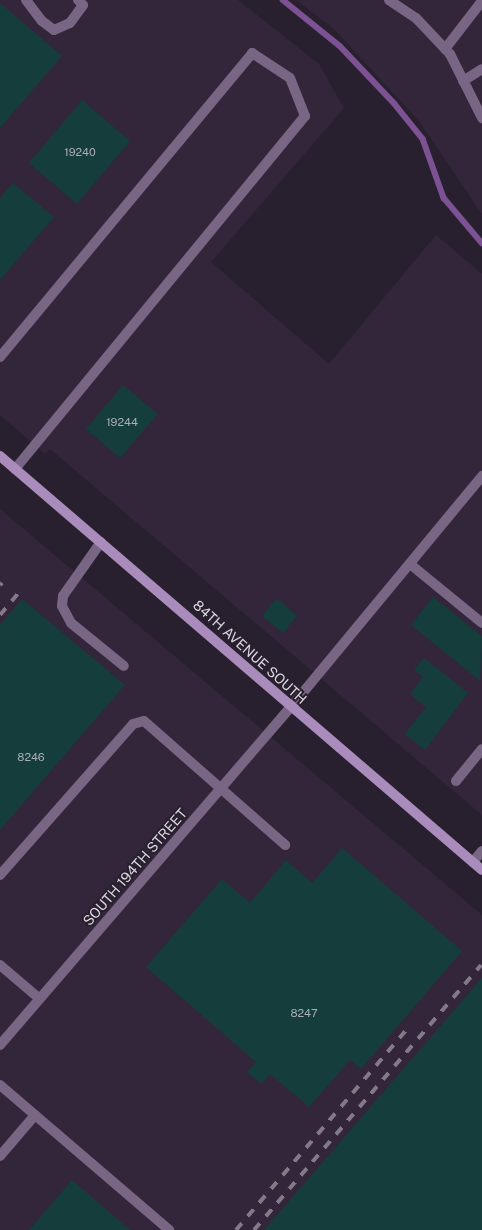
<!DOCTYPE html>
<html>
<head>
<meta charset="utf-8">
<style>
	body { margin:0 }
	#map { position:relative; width:482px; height:1230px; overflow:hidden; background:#29202f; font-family:"Public Sans",sans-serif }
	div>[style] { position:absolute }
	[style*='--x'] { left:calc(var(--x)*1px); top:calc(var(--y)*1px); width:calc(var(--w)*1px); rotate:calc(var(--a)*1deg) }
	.built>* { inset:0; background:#33263b }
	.stream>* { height:5.5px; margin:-2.75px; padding:0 2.75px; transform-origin:2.75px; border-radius:2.75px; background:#7c5294 }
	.building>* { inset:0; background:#153d3b }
	.service>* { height:10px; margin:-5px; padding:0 5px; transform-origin:5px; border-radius:5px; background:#786684 }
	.minor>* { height:10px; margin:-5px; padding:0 5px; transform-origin:5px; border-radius:5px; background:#786684 }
	.secondary>* { height:10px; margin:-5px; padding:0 5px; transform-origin:5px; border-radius:5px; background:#a98cbb }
	.rail>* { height:4px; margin-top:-2px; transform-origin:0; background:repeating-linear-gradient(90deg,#827b87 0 9px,transparent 0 18px) }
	span { translate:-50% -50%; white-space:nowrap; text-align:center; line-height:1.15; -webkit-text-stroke:4px #29202f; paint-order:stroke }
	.number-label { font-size:11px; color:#aaafb6 }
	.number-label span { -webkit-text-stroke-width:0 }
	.street-label { font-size:14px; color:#dbd5df }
</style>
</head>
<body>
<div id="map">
	<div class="built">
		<i style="clip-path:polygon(0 0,238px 0,319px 64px,344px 108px,211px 262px,329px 364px,436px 235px,482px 274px,482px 815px,50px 449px,45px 454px,0 415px)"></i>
		<i style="clip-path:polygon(296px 0,482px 0,482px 214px,419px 121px,333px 28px)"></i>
		<i style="clip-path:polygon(0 509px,482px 915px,482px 1230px,0 1230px)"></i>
	</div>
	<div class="stream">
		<i style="--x:283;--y:0;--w:73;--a:38.9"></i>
		<i style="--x:340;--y:46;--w:79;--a:46.5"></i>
		<i style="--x:394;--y:103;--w:46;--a:51.1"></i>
		<i style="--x:423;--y:139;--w:63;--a:70.4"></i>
		<i style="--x:444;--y:198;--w:59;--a:49.8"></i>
	</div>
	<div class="building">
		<i style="clip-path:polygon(0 3px,62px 56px,0 128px)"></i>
		<i style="clip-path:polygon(82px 100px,130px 141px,77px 204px,29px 163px)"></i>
		<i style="clip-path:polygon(13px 183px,54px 217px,0 280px,0 198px)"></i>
		<i style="clip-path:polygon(123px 385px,158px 414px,120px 458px,86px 429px)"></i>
		<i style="clip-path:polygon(433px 597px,482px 636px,480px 681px,411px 625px)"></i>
		<i style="clip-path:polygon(277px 598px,297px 616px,283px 633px,262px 616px)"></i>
		<i style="clip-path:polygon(22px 599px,125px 685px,0 830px,0 625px)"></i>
		<i style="clip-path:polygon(424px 658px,468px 693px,425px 750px,405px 734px,426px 707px,410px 694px,423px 677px,414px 670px)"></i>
		<i style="clip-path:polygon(342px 848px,462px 951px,361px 1069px,350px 1060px,309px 1107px,270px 1074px,261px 1084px,247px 1072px,256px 1062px,146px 967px,222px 879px,250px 903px,286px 860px,312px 883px)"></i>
		<i style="clip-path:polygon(482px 978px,482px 1230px,264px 1230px)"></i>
		<i style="clip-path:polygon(72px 1180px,130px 1230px,29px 1230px)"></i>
	</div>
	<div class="service">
		<i style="--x:26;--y:0;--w:26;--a:53"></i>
		<i style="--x:42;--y:21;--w:15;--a:37"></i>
		<i style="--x:54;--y:30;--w:17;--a:-24"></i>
		<i style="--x:70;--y:23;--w:22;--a:-54"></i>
		<i style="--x:83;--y:5;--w:7;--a:-135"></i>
		<i style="--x:389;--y:0;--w:32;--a:34"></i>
		<i style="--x:416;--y:18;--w:50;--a:46.6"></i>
		<i style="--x:450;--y:54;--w:72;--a:63.4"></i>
		<i style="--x:445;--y:49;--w:61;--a:-52.4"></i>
		<i style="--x:463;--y:81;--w:22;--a:-32"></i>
		<i style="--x:0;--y:357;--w:395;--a:-50.3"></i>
		<i style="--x:252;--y:53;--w:45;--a:33.3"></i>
		<i style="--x:290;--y:78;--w:41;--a:68.5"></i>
		<i style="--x:305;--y:116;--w:457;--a:129.4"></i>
		<i style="--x:101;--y:542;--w:66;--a:125.1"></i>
		<i style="--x:63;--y:596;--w:10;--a:96"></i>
		<i style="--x:62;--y:606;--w:19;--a:62"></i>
		<i style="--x:71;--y:623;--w:68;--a:39.1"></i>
		<i style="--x:410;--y:564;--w:93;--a:39.3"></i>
		<i style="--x:291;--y:707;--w:300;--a:-50.4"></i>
		<i style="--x:456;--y:781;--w:41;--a:-50.9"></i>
		<i style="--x:0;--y:875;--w:201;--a:-48.6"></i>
		<i style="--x:133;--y:724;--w:11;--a:-15"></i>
		<i style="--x:144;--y:721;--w:188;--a:41.3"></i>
		<i style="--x:0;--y:965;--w:52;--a:40.4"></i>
		<i style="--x:0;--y:1085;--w:223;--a:40.6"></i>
		<i style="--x:0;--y:1156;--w:54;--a:-49.5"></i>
	</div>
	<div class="minor">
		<i style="--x:473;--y:862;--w:14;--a:-51"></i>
		<i style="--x:0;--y:1045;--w:446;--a:-49.3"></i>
	</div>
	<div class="secondary">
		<i style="--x:0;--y:456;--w:635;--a:40.66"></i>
	</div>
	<div class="rail">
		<i style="--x:0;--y:585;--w:3;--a:-45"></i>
		<i style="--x:0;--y:615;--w:31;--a:-50"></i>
		<i style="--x:236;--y:1230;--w:265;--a:-49.6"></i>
		<i style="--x:254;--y:1230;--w:349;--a:-49.4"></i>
	</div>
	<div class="number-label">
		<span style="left:80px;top:152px">19240</span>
		<span style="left:122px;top:422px">19244</span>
		<span style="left:31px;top:757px">8246</span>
		<span style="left:304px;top:1013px">8247</span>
	</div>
	<div class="street-label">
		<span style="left:250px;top:652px;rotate:42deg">84TH AVENUE SOUTH</span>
		<span style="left:135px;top:867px;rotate:-49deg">SOUTH 194TH STREET</span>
	</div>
</div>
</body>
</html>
